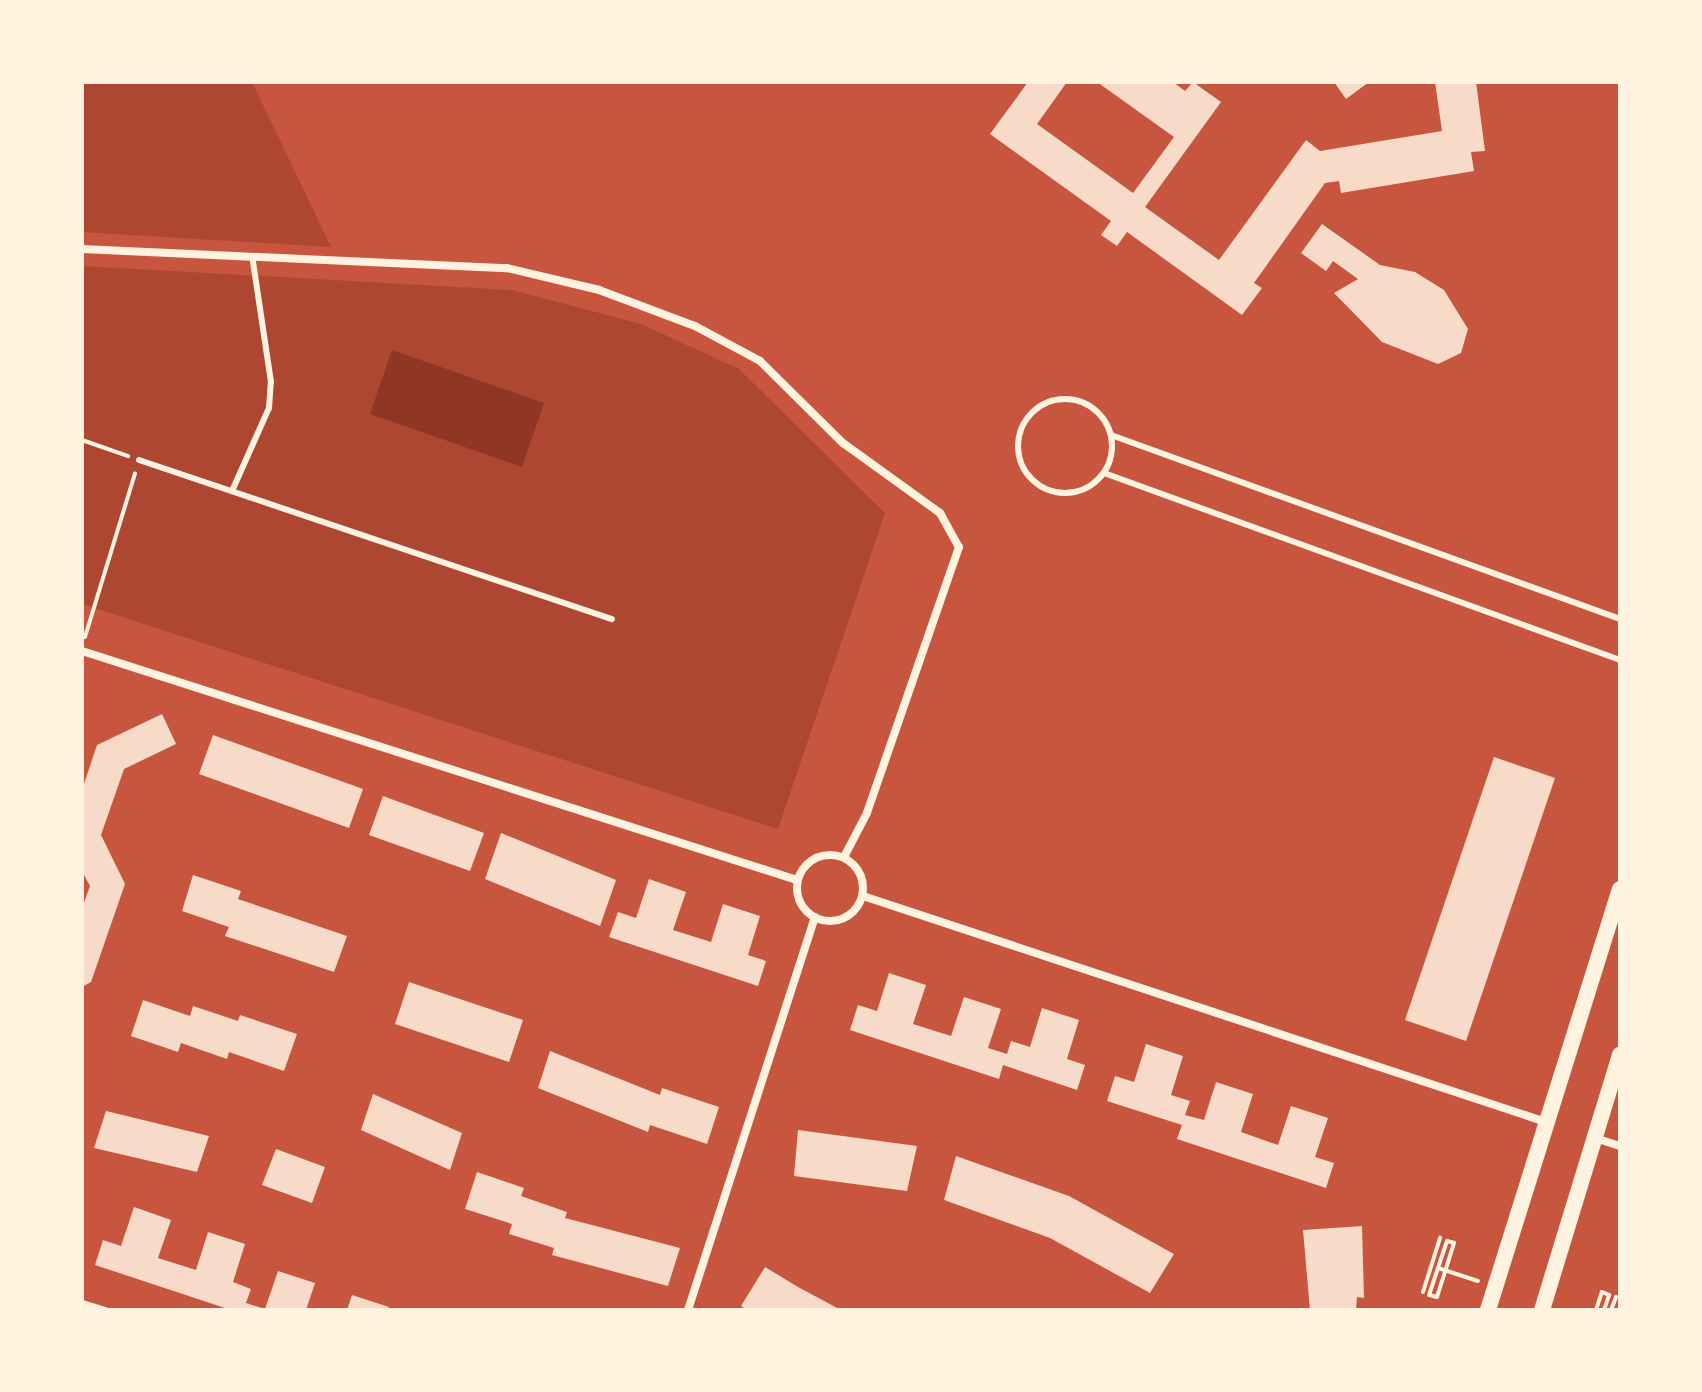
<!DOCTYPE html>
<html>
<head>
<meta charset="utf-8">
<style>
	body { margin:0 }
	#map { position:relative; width:1702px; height:1392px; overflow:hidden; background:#c8553d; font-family:"Source Sans 3",sans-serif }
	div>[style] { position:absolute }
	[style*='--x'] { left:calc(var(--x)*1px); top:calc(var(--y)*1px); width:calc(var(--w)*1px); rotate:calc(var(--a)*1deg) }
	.green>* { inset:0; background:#ae4732 }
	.water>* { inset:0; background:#8f3625 }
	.building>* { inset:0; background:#f7dbc8 }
	.path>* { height:4px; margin:-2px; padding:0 2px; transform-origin:2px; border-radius:2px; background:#fff3e0 }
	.service>* { height:6px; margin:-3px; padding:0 3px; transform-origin:3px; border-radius:3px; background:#fff3e0 }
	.service>.ring { margin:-3px; padding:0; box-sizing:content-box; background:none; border:6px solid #fff3e0; border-radius:50% }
	.pedestrian>* { height:7px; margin:-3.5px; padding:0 3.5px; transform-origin:3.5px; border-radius:3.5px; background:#fff3e0 }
	.minor>* { height:8px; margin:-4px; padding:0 4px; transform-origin:4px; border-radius:4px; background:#fff3e0 }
	.minor>.ring { margin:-4px; padding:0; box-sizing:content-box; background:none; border:8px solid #fff3e0; border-radius:50% }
	.secondary>* { height:16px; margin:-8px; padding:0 8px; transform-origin:8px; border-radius:8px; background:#fff3e0 }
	span { translate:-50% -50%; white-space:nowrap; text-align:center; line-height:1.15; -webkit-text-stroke:8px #fff3e0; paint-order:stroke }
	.frame { position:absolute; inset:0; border:84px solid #fff3e0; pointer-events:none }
</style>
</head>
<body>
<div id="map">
	<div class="green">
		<i style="clip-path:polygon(82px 82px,252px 82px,331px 247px,82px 232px)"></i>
		<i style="clip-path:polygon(82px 266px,512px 290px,641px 324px,739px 369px,885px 513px,778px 829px,82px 604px)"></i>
	</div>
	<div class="water">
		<i style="clip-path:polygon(392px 350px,544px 403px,522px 467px,370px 414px)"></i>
	</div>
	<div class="building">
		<i style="clip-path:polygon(1028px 82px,1067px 82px,1037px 124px,1133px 193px,1174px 137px,1097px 82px,1173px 82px,1185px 91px,1193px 82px,1221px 102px,1145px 207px,1219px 260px,1306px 140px,1320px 151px,1442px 131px,1435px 82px,1476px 82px,1485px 151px,1471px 152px,1474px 171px,1341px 193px,1339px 181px,1325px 183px,1254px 283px,1262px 288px,1242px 315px,1127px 232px,1117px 246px,1101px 235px,1111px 221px,990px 134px)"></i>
		<i style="clip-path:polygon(1334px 82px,1369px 82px,1346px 99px)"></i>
		<i style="clip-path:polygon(1322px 224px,1380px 265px,1415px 272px,1444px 290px,1468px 329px,1461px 353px,1438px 364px,1382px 342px,1334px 293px,1358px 279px,1333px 261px,1326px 271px,1301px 253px)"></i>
		<i style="clip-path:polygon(162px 714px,176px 744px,124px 769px,101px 835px,125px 884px,91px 982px,82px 987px,82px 908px,90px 886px,82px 871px,82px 790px,97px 745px)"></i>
		<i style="clip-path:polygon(213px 735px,363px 789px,349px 828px,199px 774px)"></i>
		<i style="clip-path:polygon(1494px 757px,1555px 778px,1466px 1041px,1405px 1020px)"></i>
		<i style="clip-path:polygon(383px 796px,484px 833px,470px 871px,369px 835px)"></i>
		<i style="clip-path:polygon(501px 833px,616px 880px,600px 926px,485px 879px)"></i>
		<i style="clip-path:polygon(193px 875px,241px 891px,238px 899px,347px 936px,334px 972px,225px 936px,229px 927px,182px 911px)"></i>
		<i style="clip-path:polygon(649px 879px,686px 892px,673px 930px,711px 942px,723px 904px,760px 916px,748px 955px,766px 961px,758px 986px,609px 937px,618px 912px,636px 918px)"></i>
		<i style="clip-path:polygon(889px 973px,926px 985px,913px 1024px,951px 1036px,964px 997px,1001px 1009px,988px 1048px,1007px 1054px,1011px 1041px,1030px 1047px,1042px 1008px,1079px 1020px,1067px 1059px,1085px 1065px,1077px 1090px,1003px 1065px,999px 1079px,850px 1030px,858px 1005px,877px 1011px)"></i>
		<i style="clip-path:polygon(409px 982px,523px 1020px,509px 1062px,395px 1024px)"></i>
		<i style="clip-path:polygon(143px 1000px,190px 1016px,193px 1006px,238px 1021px,240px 1015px,297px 1034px,284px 1071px,229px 1052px,227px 1059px,181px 1043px,178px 1052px,131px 1036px)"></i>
		<i style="clip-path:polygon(1146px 1044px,1183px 1056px,1171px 1095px,1190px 1101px,1185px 1115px,1204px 1120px,1216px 1082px,1253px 1094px,1241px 1132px,1278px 1145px,1291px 1106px,1328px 1118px,1315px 1157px,1334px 1163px,1326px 1188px,1177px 1139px,1182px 1125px,1107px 1101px,1115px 1076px,1134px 1082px)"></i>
		<i style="clip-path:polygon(550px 1051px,660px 1095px,662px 1088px,719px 1107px,707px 1144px,650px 1125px,648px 1132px,538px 1088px)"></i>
		<i style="clip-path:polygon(373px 1094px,462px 1133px,450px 1170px,361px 1130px)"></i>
		<i style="clip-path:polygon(106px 1111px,209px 1136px,197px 1172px,94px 1148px)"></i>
		<i style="clip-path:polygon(798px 1130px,917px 1146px,907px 1191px,794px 1176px)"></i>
		<i style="clip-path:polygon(276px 1149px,325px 1167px,312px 1203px,262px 1185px)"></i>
		<i style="clip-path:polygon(956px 1156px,1069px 1196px,1174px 1254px,1150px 1293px,1050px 1238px,944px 1200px)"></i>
		<i style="clip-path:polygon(477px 1172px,524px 1188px,521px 1196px,567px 1212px,565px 1218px,680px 1248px,668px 1286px,552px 1255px,554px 1248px,509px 1234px,512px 1224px,465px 1209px)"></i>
		<i style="clip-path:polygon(134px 1207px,171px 1220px,158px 1258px,196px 1270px,208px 1232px,245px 1244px,233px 1282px,251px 1289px,246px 1303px,265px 1309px,278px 1271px,315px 1283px,306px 1310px,231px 1310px,95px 1265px,103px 1240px,121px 1246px)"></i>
		<i style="clip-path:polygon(1362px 1226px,1364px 1298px,1357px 1297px,1356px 1310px,1310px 1310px,1303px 1230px)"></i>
		<i style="clip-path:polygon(765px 1267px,798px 1287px,841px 1310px,747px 1310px,741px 1306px)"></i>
		<i style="clip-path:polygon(352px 1295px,389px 1307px,388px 1310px,347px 1310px)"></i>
	</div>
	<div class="path">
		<i style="--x:82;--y:440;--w:49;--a:19.2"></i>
		<i style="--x:85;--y:637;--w:171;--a:-73"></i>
		<i style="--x:1438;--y:1268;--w:42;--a:18"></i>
		<i style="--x:1423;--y:1292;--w:57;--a:-72.5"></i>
		<i style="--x:1602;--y:1292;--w:8;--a:23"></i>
		<i style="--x:1609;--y:1295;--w:16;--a:108"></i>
		<i style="--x:1437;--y:1297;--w:8;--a:-166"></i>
		<i style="--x:1429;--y:1295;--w:57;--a:-71.6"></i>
		<i style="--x:1447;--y:1241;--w:7;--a:16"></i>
		<i style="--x:1437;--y:1297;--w:57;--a:-72.5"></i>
		<i style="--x:1596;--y:1310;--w:19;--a:-72"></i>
		<i style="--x:1611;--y:1310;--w:14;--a:-69"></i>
	</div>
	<div class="service">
		<i class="ring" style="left:1018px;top:399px;width:88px;height:88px"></i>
		<i style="--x:1111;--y:435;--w:541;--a:19.87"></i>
		<i style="--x:139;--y:460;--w:499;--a:18.6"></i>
		<i style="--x:1104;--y:473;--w:549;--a:19.92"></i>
		<i style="--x:232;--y:491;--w:91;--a:-66"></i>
		<i style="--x:269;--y:408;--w:26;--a:-86"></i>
		<i style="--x:271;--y:382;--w:122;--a:-98.5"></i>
	</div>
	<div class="pedestrian">
		<i style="--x:82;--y:1303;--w:24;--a:17"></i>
	</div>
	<div class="minor">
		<i style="--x:82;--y:249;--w:425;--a:2.6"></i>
		<i style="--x:507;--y:268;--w:95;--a:13.4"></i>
		<i style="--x:599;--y:290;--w:103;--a:20.6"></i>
		<i style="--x:695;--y:326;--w:74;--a:28.3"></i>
		<i style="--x:760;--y:361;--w:117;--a:44.7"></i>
		<i style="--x:843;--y:443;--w:120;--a:35.8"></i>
		<i style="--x:940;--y:513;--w:39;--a:61"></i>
		<i style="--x:959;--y:547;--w:281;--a:109.1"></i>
		<i style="--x:867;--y:813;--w:50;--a:117.6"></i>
		<i style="--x:82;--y:651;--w:751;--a:17.76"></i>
		<i class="ring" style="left:797px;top:855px;width:58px;height:58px"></i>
		<i style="--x:863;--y:896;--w:719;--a:18.31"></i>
		<i style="--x:1595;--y:1138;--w:26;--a:18"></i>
		<i style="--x:688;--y:1310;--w:413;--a:-72.1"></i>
	</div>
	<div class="secondary">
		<i style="--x:1488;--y:1310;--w:441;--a:-72.6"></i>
		<i style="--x:1542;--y:1310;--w:267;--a:-73"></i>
	</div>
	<div class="frame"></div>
</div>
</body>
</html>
